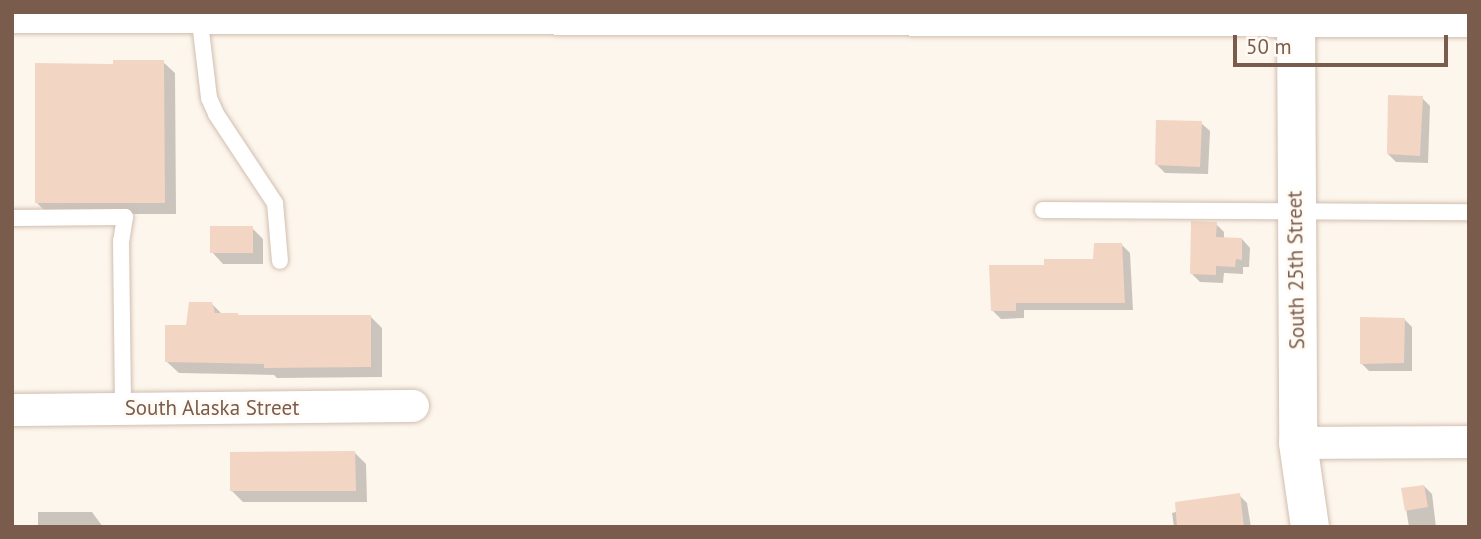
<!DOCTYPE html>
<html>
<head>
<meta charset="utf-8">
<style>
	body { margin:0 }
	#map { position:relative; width:1481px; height:539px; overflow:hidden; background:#fdf6ec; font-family:"PT Sans",sans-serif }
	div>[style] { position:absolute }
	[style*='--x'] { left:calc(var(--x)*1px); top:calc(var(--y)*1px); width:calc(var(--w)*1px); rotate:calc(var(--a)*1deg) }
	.shadow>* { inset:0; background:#0003 }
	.building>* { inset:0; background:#f3d5c3 }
	.roads { filter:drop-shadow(0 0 2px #d1beb0) drop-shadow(0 0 2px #d1beb0) }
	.lane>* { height:16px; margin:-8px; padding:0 8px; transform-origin:8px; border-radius:8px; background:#fff }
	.street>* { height:32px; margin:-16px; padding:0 16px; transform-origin:16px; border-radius:16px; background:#fff }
	.secondary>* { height:38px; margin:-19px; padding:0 19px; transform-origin:19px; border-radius:19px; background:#fff }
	span { translate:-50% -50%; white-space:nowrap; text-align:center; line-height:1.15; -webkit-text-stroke:5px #fffaf3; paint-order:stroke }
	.street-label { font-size:21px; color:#7a5c4d }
	.frame { position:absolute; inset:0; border:14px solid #7a5c4d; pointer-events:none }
	.scale { position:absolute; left:1233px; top:35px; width:215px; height:32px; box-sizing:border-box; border:4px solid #7a5c4d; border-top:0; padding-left:9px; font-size:21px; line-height:24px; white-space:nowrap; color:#7a5c4d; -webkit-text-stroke:5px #fffaf3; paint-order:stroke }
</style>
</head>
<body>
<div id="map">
	<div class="shadow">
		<i style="clip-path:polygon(163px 62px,175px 73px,176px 214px,48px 214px,36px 202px,115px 66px)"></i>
		<i style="clip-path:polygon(1422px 98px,1430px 106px,1428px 163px,1396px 162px,1388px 154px)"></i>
		<i style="clip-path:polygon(1201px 123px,1210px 131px,1208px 174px,1165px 173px,1156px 164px)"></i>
		<i style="clip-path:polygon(1216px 224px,1224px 232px,1224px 239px,1242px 239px,1250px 248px,1249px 267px,1243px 267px,1243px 274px,1224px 273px,1223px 283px,1200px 282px,1192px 274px)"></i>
		<i style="clip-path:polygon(252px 228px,263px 239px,263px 264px,223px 264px,212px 252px)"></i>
		<i style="clip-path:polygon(1122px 245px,1130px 253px,1133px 310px,1024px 310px,1024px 318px,1001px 319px,993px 311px,1046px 267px,1094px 261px)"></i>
		<i style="clip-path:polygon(212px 304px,222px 314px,240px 317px,370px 316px,382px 328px,382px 377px,277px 378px,274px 375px,179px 373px,167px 362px,188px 326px)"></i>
		<i style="clip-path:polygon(1404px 319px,1412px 327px,1412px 371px,1369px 371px,1361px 363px)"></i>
		<i style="clip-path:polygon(355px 453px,366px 464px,367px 502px,243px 502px,232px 491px)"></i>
		<i style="clip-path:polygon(1424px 486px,1432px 494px,1436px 527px,1409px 527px,1403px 490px)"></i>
		<i style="clip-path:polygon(1239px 495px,1247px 503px,1251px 527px,1174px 527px,1172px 513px)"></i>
		<i style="clip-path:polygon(38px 512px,92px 512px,103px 527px,38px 527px)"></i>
	</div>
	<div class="building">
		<i style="clip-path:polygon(113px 60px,164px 60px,165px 203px,35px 203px,35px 63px,113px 64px)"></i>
		<i style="clip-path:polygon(1388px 95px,1423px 96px,1420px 156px,1387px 154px)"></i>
		<i style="clip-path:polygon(1156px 120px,1202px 121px,1200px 167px,1155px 165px)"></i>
		<i style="clip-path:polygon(1191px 221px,1217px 222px,1216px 237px,1242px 238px,1242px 260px,1236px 259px,1235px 267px,1216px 266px,1216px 275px,1190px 274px)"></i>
		<i style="clip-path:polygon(210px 226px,253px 226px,253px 253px,210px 253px)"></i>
		<i style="clip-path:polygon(1094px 243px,1122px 243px,1125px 303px,1016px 303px,1016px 311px,991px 311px,989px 265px,1044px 265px,1044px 259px,1093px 259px)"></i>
		<i style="clip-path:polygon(189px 302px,212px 302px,215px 313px,238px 313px,238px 315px,371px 315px,371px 367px,264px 368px,264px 364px,165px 362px,165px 325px,186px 325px)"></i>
		<i style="clip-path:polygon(1360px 317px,1405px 318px,1404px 363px,1360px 364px)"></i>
		<i style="clip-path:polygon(355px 451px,356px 491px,230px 491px,230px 452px)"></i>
		<i style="clip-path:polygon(1424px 485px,1428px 507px,1405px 511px,1401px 488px)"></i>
		<i style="clip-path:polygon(1240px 493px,1244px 527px,1177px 527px,1175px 502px)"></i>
	</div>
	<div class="roads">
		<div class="lane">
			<i style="--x:199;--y:14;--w:85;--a:83.2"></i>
			<i style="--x:209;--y:98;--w:17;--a:66"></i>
			<i style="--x:216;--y:114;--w:107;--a:56.5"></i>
			<i style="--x:275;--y:203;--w:58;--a:85.1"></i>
			<i style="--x:1043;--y:210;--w:426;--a:0.3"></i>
			<i style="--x:12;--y:218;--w:113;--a:-0.5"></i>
			<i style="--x:125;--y:217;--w:24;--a:99"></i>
			<i style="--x:121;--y:241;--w:168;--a:89.3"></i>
		</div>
		<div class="street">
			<i style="--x:12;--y:410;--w:401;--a:-0.6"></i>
			<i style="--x:1298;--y:443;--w:171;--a:-0.3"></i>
		</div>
		<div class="secondary">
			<i style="--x:1296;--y:12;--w:431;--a:89.7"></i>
			<i style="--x:1298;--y:443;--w:85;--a:81.9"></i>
			<i style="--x:12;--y:14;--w:1457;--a:0.16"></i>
		</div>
	</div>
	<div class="street-label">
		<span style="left:1296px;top:270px;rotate:-91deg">South 25th Street</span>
		<span style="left:212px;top:408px">South Alaska Street</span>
	</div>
	<div class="frame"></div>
	<div class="scale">50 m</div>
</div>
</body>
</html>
